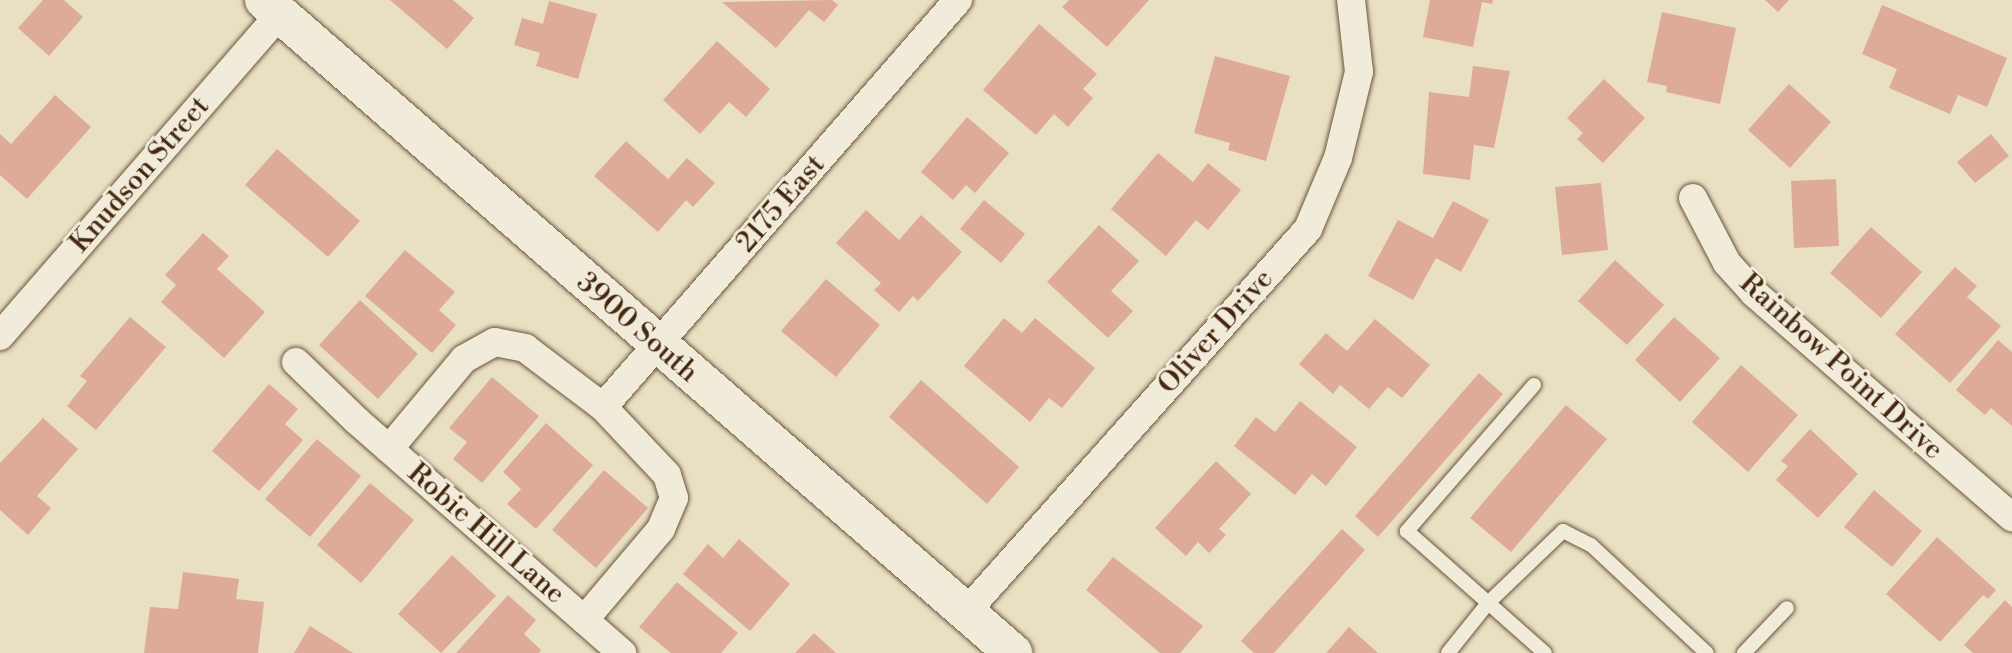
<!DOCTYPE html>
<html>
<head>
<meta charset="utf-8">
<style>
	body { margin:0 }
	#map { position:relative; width:2012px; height:653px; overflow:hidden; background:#e9e0c4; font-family:"Libre Bodoni",serif }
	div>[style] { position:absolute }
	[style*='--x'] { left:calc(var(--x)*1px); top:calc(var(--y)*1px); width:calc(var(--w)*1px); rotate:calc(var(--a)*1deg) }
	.building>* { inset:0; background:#deab99 }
	.roads { filter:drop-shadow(0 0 2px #6d553c) drop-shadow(0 0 2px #6d553c) }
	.lane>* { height:14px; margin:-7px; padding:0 7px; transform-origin:7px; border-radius:7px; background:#f1ebd9 }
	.street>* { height:28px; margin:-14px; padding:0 14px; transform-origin:14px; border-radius:14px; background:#f1ebd9 }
	.secondary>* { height:38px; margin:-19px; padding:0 19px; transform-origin:19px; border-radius:19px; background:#f1ebd9 }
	span { translate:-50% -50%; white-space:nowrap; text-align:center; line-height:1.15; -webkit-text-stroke:6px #f1ebd9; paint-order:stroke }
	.street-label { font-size:28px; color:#44270e }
</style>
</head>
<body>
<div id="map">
	<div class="building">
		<i style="clip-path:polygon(43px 0,64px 0,83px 17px,49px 56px,18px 28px)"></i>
		<i style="clip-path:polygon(390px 0,453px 0,474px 18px,447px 49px)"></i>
		<i style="clip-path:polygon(832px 0,838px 5px,824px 22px,809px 10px,776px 48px,722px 2px)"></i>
		<i style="clip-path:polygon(1069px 0,1149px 0,1107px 47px,1062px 7px)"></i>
		<i style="clip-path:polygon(1430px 0,1493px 0,1492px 4px,1482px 2px,1473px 47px,1423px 37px)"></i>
		<i style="clip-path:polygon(1765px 0,1789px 0,1778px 12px)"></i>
		<i style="clip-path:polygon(549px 1px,597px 14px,578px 79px,536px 66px,540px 53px,514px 45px,522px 18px,543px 24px)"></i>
		<i style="clip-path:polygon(1882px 5px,2007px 58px,1987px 107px,1958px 95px,1950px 114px,1889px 88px,1897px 69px,1862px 54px)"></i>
		<i style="clip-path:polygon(1662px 12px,1736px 28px,1720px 104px,1666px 92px,1667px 86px,1647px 82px)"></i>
		<i style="clip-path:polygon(1039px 24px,1097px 74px,1083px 89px,1093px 98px,1068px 127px,1054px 114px,1036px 135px,983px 90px)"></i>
		<i style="clip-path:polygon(717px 41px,770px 89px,746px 117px,729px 102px,700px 134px,663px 100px)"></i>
		<i style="clip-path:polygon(1215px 56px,1290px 76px,1266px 161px,1228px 150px,1230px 143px,1194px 133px)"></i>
		<i style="clip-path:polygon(1473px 66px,1510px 71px,1494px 148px,1474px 145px,1470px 180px,1423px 174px,1429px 92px,1469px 97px)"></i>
		<i style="clip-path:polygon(1604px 79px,1645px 118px,1603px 163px,1577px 139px,1583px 133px,1567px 118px)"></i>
		<i style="clip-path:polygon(1789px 84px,1831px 122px,1790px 168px,1748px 130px)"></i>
		<i style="clip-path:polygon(55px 95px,91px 127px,27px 199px,0 175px,0 134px,11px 144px)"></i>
		<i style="clip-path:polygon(967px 117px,1009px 153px,975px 193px,966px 185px,953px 200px,921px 172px)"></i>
		<i style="clip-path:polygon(1991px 134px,2009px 156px,1975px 183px,1957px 162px)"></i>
		<i style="clip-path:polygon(626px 141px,668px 179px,687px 158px,715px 183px,693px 207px,686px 200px,658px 232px,594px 176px)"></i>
		<i style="clip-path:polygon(277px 149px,360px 221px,328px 257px,245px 185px)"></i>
		<i style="clip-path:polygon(1158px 153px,1193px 182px,1208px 163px,1241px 190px,1208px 230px,1196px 220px,1166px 256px,1111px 209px)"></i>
		<i style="clip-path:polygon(1836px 179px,1839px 246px,1794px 248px,1791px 181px)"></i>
		<i style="clip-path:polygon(1601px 183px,1608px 250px,1562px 255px,1555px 187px)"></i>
		<i style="clip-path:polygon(984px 200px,1025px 234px,1001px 263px,960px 229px)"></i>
		<i style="clip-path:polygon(1453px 201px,1489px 220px,1461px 272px,1436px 258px,1413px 300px,1368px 276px,1398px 220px,1433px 238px)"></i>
		<i style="clip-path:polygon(866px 210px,899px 240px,921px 215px,962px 252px,918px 301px,913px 296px,899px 312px,874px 290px,881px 283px,836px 243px)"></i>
		<i style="clip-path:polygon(1099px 225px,1139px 261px,1111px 291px,1133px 311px,1108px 338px,1047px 282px)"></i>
		<i style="clip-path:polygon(1871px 227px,1922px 272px,1881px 318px,1830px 273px)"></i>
		<i style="clip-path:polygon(203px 233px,229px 256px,217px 269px,265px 312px,224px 358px,161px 302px,176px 285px,165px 275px)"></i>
		<i style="clip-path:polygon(405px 250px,455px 292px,439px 310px,456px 325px,432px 353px,365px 296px)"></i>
		<i style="clip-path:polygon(1615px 260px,1664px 305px,1627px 345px,1578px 301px)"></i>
		<i style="clip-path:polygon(1955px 267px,1977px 286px,1967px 297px,2001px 326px,1950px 383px,1895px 334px)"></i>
		<i style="clip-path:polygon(826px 279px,880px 325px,836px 377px,781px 331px)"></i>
		<i style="clip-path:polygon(360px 300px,418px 354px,378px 399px,319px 345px)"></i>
		<i style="clip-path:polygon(130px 317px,166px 347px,96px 430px,67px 406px,87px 381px,80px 376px)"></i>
		<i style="clip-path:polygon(1674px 317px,1720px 358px,1680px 402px,1635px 360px)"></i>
		<i style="clip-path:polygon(1004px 318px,1022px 333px,1035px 318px,1095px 368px,1062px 408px,1049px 398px,1030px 422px,964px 366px)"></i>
		<i style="clip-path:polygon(1375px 319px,1430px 365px,1402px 398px,1388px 387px,1369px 409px,1340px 385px,1333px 394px,1299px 364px,1326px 333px,1347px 351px)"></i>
		<i style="clip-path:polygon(1998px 340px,2012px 352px,2012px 426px,1991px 408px,1985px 415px,1956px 390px)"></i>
		<i style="clip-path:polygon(1741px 365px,1798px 415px,1748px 472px,1692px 422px)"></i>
		<i style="clip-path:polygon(1479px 373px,1503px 394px,1378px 537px,1355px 516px)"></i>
		<i style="clip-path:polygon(492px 377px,539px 416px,482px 483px,453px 459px,467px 442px,449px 428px)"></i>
		<i style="clip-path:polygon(921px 380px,1019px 467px,987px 504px,889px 417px)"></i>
		<i style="clip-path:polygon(269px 384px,298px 409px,285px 424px,303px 440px,259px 491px,212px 451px)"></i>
		<i style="clip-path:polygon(1300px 401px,1357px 447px,1326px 486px,1312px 474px,1295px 495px,1234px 446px,1256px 417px,1275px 432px)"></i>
		<i style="clip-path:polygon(1566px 405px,1607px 439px,1511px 552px,1470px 518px)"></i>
		<i style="clip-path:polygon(43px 418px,78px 449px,37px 496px,51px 508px,28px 535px,0 510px,0 463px)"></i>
		<i style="clip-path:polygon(546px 423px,593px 465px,536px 529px,507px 504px,521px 489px,503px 472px)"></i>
		<i style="clip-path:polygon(1810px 429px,1858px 474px,1818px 518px,1776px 480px,1788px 466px,1781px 461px)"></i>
		<i style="clip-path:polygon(317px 439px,361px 476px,310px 537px,265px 499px)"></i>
		<i style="clip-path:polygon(1216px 461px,1251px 494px,1219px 529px,1226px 535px,1209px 553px,1198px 542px,1186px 556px,1155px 528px)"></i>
		<i style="clip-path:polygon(604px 470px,648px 508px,596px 568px,552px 530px)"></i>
		<i style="clip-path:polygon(370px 483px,414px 520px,361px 583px,317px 545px)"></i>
		<i style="clip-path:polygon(1874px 490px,1922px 531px,1892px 567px,1844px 527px)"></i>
		<i style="clip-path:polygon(1342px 529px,1365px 550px,1274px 653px,1254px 653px,1241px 641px)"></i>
		<i style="clip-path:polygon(1937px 537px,1996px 590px,1988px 599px,1983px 595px,1940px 642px,1886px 594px)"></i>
		<i style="clip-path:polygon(739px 539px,790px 584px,750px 631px,683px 574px,708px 544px,723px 558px)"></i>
		<i style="clip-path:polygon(452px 555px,496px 596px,441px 653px,398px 614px)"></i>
		<i style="clip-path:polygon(1113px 557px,1203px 626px,1180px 653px,1160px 653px,1086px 590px)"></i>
		<i style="clip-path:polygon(183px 572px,239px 579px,236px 599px,264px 602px,258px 653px,144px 653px,150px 607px,178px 609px)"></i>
		<i style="clip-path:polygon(677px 582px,738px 633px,721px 653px,671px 653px,639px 627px)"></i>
		<i style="clip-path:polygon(508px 595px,536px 620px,524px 634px,541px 650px,539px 653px,456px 653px)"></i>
		<i style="clip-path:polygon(2005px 600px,2012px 607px,2012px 653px,1973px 653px,1964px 645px)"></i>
		<i style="clip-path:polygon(310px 626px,353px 653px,294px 653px)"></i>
		<i style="clip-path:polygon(1349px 627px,1378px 653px,1326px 653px)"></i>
		<i style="clip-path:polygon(814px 633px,836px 653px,795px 653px)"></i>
	</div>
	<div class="roads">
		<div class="lane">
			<i style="--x:1534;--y:385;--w:194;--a:131"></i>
			<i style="--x:1407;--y:531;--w:184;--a:41.5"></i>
			<i style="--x:1448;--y:653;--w:64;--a:-51.3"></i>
			<i style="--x:1488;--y:603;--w:104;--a:-43.8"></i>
			<i style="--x:1563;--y:531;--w:31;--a:27"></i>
			<i style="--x:1591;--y:545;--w:158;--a:43"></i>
			<i style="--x:1744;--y:653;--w:62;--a:-46.3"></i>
		</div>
		<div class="street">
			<i style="--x:1693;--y:198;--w:73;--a:62.4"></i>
			<i style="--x:1727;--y:263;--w:40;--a:48"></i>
			<i style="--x:1754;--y:293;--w:342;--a:41"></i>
			<i style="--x:0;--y:336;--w:427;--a:-49"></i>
			<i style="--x:296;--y:362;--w:83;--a:44"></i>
			<i style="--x:356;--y:420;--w:354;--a:41.2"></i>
			<i style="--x:603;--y:407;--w:540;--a:-48.9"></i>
			<i style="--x:389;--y:449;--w:117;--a:-50.2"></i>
			<i style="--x:464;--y:359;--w:35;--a:-29"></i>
			<i style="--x:495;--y:342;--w:31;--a:11"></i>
			<i style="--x:525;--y:348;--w:98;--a:37.1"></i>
			<i style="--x:603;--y:407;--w:93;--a:46.7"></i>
			<i style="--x:667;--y:475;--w:24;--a:73"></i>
			<i style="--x:674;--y:498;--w:34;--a:113"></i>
			<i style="--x:661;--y:529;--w:119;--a:130.2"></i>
			<i style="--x:966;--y:612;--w:513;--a:-48.24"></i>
			<i style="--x:1308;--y:229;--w:77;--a:-67.1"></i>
			<i style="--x:1338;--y:158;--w:89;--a:-76.3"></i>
			<i style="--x:1359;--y:72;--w:72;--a:-96.3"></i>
		</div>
		<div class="secondary">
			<i style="--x:264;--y:0;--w:994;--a:41.08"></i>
		</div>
	</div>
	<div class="street-label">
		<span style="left:140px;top:175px;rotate:-49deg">Knudson Street</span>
		<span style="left:781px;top:204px;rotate:-49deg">2175 East</span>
		<span style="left:637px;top:328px;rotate:41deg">3900 South</span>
		<span style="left:1216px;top:332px;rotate:-48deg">Oliver Drive</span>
		<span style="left:1841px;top:367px;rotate:42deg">Rainbow Point Drive</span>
		<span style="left:486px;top:534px;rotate:41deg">Robie Hill Lane</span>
	</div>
</div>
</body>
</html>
